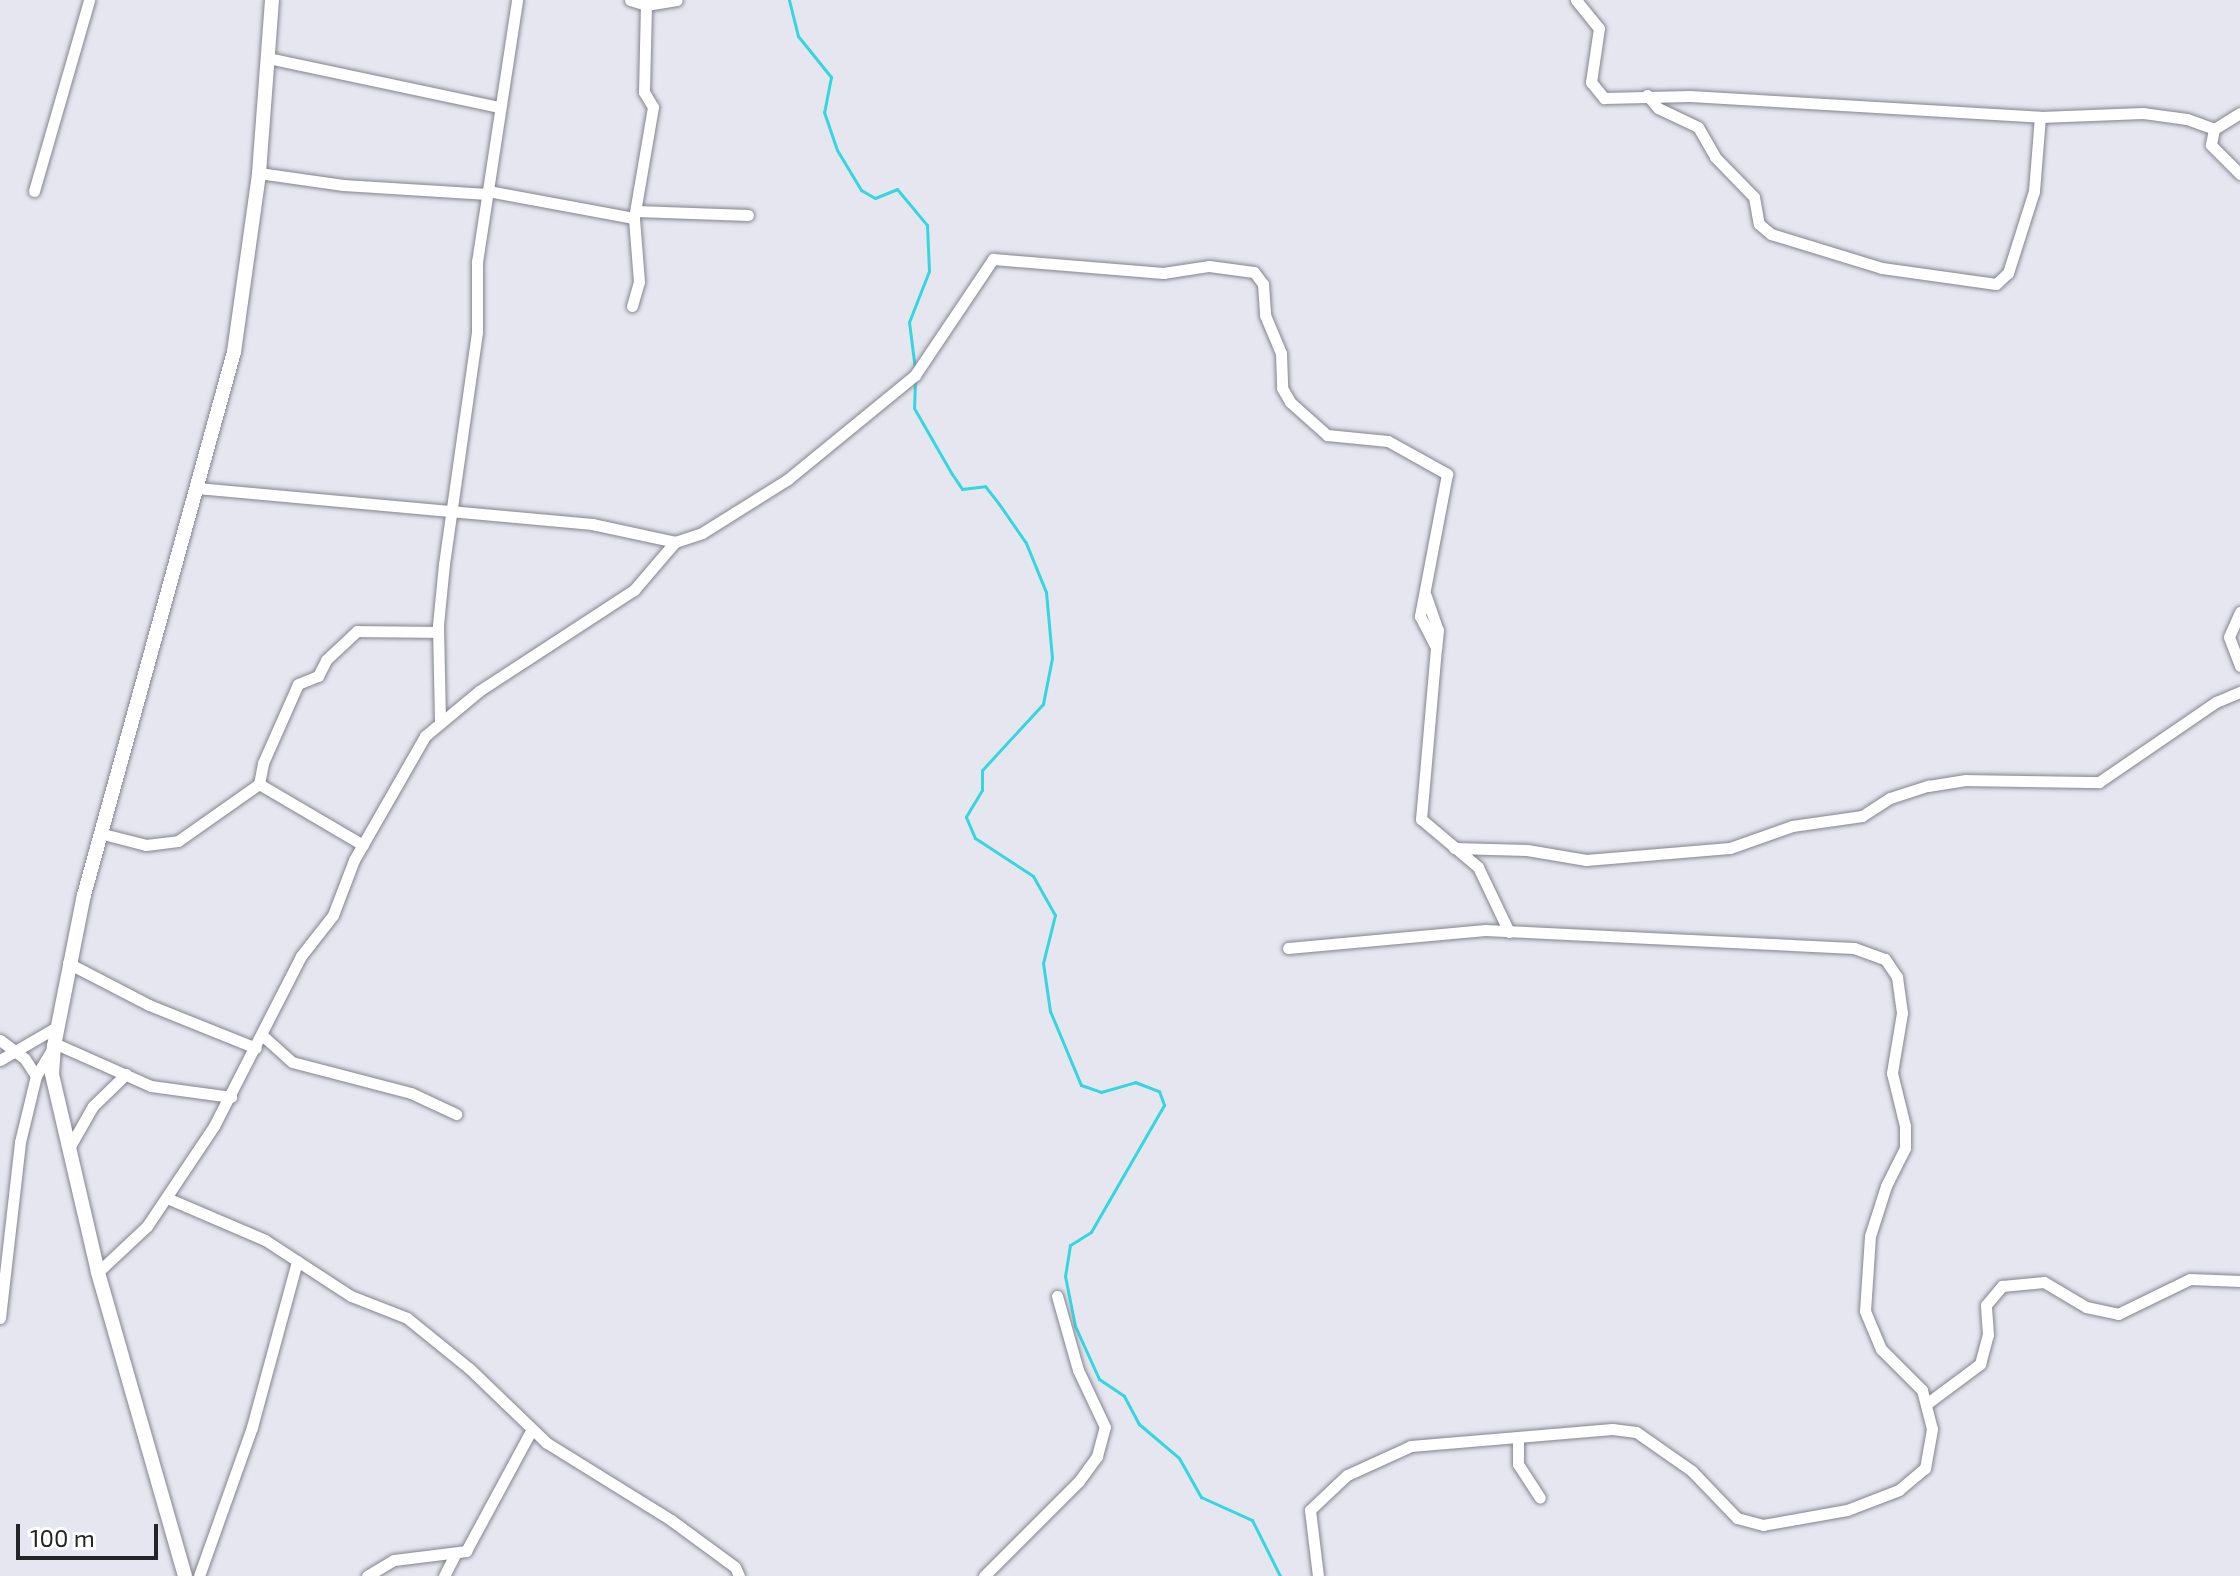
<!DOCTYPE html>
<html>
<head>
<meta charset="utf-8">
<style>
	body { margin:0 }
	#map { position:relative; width:2240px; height:1576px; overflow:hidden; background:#e5e6f0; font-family:"Exo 2",sans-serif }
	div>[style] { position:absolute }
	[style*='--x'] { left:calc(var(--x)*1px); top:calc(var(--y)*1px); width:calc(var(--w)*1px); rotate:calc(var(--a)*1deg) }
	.stream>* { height:3px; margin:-1.5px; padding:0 1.5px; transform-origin:1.5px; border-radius:1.5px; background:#34d6e1 }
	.roads { filter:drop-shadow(0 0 2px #83848d) drop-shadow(0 0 2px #83848d) }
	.minor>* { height:11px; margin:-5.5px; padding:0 5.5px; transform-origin:5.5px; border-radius:5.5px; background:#fff }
	.tertiary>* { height:14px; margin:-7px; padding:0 7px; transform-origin:7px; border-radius:7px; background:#fff }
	span { translate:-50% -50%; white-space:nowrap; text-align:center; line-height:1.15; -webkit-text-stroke:7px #fff; paint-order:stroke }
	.scale { position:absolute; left:16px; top:1524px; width:142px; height:36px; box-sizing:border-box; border:4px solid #242428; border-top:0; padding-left:10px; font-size:24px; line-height:28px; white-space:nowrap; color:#242428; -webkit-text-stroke:6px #fff; paint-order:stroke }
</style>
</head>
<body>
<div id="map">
	<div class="stream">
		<i style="--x:789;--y:0;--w:37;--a:76"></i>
		<i style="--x:798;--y:36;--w:53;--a:51.2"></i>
		<i style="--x:831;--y:77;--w:36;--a:101"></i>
		<i style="--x:824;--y:112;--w:40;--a:71.1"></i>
		<i style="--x:837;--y:150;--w:47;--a:59"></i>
		<i style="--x:861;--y:190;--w:16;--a:30"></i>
		<i style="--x:875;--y:198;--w:24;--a:-22"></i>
		<i style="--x:897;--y:189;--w:47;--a:50.2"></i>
		<i style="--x:927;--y:225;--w:46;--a:87.5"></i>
		<i style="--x:929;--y:271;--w:55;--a:111.4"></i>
		<i style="--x:909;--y:322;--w:47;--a:82.7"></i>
		<i style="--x:915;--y:381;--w:27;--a:92"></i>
		<i style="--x:914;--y:408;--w:76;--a:60.1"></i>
		<i style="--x:952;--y:474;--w:18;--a:56"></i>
		<i style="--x:962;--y:489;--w:23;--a:-7"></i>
		<i style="--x:985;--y:486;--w:23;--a:52"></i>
		<i style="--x:999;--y:504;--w:47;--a:55.3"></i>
		<i style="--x:1026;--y:543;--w:53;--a:67.8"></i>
		<i style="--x:1046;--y:592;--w:66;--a:84.8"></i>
		<i style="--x:1052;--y:658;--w:47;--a:101.1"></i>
		<i style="--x:1043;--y:704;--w:90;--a:132.7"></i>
		<i style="--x:982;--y:770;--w:20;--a:90"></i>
		<i style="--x:982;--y:790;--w:31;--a:121"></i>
		<i style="--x:966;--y:817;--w:23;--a:67"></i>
		<i style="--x:975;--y:838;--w:69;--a:33.2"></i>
		<i style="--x:1033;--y:876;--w:45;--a:60.6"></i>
		<i style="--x:1055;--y:915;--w:49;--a:104"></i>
		<i style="--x:1043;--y:963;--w:49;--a:81.7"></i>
		<i style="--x:1050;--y:1011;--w:80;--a:67.3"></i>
		<i style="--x:1081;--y:1085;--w:21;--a:19"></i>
		<i style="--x:1101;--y:1092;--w:35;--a:-16"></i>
		<i style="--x:1135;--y:1082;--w:26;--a:21"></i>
		<i style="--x:1159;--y:1091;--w:15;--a:70"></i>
		<i style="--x:1164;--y:1105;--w:146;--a:119.9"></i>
		<i style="--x:1091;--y:1232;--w:25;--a:148"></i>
		<i style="--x:1070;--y:1245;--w:31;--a:99"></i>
		<i style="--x:1065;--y:1276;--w:51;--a:78.7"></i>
		<i style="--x:1075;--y:1326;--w:58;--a:65.6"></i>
		<i style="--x:1099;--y:1379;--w:30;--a:34"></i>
		<i style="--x:1124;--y:1396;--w:32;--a:62"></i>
		<i style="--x:1139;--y:1424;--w:52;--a:40.4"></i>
		<i style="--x:1179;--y:1458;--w:45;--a:60.6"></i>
		<i style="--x:1201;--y:1497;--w:56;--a:24.3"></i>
		<i style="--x:1252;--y:1520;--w:63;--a:63.4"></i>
	</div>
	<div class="roads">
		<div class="minor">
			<i style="--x:630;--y:0;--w:17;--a:17"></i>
			<i style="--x:646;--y:5;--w:31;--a:-9"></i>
			<i style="--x:1576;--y:0;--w:36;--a:51"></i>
			<i style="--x:1599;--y:28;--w:55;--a:98.4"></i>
			<i style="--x:1591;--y:82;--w:21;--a:51"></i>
			<i style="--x:1604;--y:98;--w:86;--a:-1.3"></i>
			<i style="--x:1690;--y:96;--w:351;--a:3.4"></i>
			<i style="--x:2040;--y:117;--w:103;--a:-2.2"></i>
			<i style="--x:2143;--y:113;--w:44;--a:7.8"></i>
			<i style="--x:2187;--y:119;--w:29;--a:20"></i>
			<i style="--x:268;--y:58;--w:236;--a:12"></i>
			<i style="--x:1647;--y:95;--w:17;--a:50"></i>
			<i style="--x:1658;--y:108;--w:44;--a:25.4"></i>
			<i style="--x:1698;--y:127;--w:34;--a:60"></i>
			<i style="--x:1715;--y:157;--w:56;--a:45.7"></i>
			<i style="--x:1754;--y:197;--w:27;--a:80"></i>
			<i style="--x:1759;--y:224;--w:16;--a:40"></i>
			<i style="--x:1771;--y:234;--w:116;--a:17"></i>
			<i style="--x:1882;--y:268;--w:115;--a:8"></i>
			<i style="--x:1996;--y:284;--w:16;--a:-43"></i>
			<i style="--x:2008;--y:273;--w:86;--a:-72.4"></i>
			<i style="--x:2034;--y:191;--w:74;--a:-85.4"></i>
			<i style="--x:2240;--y:113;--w:31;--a:148"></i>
			<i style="--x:2214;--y:129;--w:16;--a:101"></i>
			<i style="--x:2211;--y:145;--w:41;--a:45"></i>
			<i style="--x:259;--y:173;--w:85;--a:8.1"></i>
			<i style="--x:343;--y:185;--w:145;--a:3.6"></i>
			<i style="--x:34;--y:191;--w:199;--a:-73.9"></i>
			<i style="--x:488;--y:191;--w:148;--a:10.5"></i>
			<i style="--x:636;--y:211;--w:112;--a:2"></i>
			<i style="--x:632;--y:306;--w:25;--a:-74"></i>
			<i style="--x:639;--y:282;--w:64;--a:-94.5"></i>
			<i style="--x:634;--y:218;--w:113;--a:-80.3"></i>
			<i style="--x:653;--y:107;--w:17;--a:-121"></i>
			<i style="--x:644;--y:92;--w:87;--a:-88.7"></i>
			<i style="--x:197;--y:488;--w:397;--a:5.2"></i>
			<i style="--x:592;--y:524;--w:85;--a:12.2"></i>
			<i style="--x:675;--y:542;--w:28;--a:-18"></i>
			<i style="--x:702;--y:533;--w:102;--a:-32.1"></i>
			<i style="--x:788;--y:479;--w:164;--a:-39.3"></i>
			<i style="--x:915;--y:375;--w:140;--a:-56.1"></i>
			<i style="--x:993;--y:259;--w:171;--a:4.7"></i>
			<i style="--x:1163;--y:273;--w:47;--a:-8.7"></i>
			<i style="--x:1209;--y:266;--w:45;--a:7.6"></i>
			<i style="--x:1254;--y:272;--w:15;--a:53"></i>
			<i style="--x:1263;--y:284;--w:31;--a:86"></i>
			<i style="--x:1265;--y:315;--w:41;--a:67.2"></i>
			<i style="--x:1281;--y:353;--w:35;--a:88"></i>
			<i style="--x:1282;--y:388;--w:16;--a:60"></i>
			<i style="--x:1290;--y:402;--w:50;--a:41.7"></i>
			<i style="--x:1327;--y:435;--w:61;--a:5.6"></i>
			<i style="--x:1388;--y:441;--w:68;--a:29.2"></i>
			<i style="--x:1447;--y:474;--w:145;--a:100.8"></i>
			<i style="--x:1420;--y:616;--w:36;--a:63"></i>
			<i style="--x:1436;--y:648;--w:172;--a:95"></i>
			<i style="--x:1421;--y:819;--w:75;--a:40.1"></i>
			<i style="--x:1478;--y:867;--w:72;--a:64.5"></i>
			<i style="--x:1426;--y:596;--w:36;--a:71"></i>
			<i style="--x:1438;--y:630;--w:18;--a:96"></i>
			<i style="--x:2240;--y:612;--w:27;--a:114"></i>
			<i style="--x:2229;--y:637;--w:31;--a:69"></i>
			<i style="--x:440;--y:721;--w:96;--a:-91.2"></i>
			<i style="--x:438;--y:625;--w:61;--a:-84.4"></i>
			<i style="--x:444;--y:564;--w:234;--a:-81.9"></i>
			<i style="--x:477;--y:332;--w:70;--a:-90"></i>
			<i style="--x:477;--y:262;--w:265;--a:-81.3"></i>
			<i style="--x:103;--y:834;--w:44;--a:14.3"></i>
			<i style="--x:146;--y:845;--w:32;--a:-7"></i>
			<i style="--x:178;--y:841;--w:99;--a:-35.1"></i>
			<i style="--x:363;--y:845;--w:121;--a:-149.6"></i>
			<i style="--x:259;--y:784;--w:21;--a:-79"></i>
			<i style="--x:263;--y:763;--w:86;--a:-66.1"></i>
			<i style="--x:298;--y:684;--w:22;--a:-22"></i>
			<i style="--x:318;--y:676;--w:18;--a:-63"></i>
			<i style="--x:326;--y:660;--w:42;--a:-43.1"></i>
			<i style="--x:357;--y:631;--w:81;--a:0.7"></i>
			<i style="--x:1454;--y:848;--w:73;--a:1.6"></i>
			<i style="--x:1527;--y:850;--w:60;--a:9.6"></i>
			<i style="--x:1586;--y:860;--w:144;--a:-4.8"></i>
			<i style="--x:1730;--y:848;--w:66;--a:-19.5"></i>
			<i style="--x:1792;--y:826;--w:71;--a:-8.1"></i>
			<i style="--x:1862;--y:816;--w:33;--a:-33"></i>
			<i style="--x:1890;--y:798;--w:40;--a:-18"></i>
			<i style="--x:1928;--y:786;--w:38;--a:-9"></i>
			<i style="--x:1966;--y:780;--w:133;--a:0.9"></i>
			<i style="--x:2099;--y:782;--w:142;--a:-34.4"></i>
			<i style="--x:2216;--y:702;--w:26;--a:-23"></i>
			<i style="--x:1288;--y:948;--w:198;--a:-5.2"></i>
			<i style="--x:1485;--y:930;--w:369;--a:2.8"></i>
			<i style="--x:1854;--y:948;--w:33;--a:20"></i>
			<i style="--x:1885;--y:959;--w:22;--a:56"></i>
			<i style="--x:1897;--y:977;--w:36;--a:82"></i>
			<i style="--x:1902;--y:1013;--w:61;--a:99.5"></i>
			<i style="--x:1892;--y:1073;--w:55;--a:76.2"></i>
			<i style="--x:1905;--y:1126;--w:22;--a:90"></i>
			<i style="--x:1905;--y:1148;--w:42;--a:116.6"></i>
			<i style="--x:1886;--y:1186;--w:52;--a:107.7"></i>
			<i style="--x:1870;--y:1236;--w:75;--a:93.8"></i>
			<i style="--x:1865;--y:1311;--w:41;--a:67.2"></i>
			<i style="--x:1881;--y:1349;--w:58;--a:45"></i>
			<i style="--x:1922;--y:1390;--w:40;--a:75.6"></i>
			<i style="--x:1932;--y:1429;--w:40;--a:100"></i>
			<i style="--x:1925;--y:1468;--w:34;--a:140"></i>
			<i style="--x:1899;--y:1490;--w:56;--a:159"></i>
			<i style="--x:1847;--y:1510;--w:85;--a:169.9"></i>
			<i style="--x:1763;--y:1525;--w:27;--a:-165"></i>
			<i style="--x:1737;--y:1518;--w:65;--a:-133.8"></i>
			<i style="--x:1692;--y:1471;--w:68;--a:-145.1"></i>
			<i style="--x:1636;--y:1432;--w:24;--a:-173"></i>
			<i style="--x:1612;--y:1429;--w:202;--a:175.2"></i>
			<i style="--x:1411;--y:1446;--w:70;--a:155.6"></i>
			<i style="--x:1347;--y:1475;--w:51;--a:136.6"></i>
			<i style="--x:1310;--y:1510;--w:66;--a:83.1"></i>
			<i style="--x:68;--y:963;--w:91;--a:27.4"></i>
			<i style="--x:149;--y:1005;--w:115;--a:21.9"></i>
			<i style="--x:262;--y:1035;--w:40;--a:42"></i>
			<i style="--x:292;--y:1062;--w:123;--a:14.6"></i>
			<i style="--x:411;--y:1093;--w:50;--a:25"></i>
			<i style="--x:0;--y:1040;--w:31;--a:37"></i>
			<i style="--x:25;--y:1059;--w:20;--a:57"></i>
			<i style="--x:54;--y:1043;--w:106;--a:23.9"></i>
			<i style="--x:151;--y:1086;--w:81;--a:7.8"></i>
			<i style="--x:0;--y:1060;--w:64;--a:-30.2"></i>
			<i style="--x:69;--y:1148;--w:48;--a:-60.3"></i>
			<i style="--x:93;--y:1106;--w:46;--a:-44.1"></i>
			<i style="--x:167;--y:1198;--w:107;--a:23.2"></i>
			<i style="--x:265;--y:1240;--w:103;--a:33.1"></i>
			<i style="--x:351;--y:1296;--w:60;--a:21.4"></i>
			<i style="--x:407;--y:1318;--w:81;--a:39"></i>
			<i style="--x:470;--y:1369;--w:107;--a:43.9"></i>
			<i style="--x:547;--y:1443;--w:146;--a:31.8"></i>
			<i style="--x:671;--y:1520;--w:79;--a:36.3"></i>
			<i style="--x:735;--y:1567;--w:10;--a:66"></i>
			<i style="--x:98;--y:1272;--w:67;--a:-43.2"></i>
			<i style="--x:147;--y:1226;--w:120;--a:-56.2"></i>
			<i style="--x:214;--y:1126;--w:191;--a:-62.9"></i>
			<i style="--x:301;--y:956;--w:52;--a:-52"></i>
			<i style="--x:333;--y:915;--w:59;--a:-69.1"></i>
			<i style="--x:354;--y:860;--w:143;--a:-60.2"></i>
			<i style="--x:425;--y:736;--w:70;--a:-39.8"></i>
			<i style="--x:479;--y:691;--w:185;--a:-33.1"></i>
			<i style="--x:634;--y:590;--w:63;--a:-49.5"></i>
			<i style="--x:0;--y:1318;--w:177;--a:-83.5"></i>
			<i style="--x:20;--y:1142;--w:68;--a:-76.4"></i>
			<i style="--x:36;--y:1076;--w:35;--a:-59"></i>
			<i style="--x:1929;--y:1402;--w:64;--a:-36.7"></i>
			<i style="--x:1980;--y:1364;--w:30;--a:-75"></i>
			<i style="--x:1988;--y:1335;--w:30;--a:-94"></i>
			<i style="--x:1986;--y:1305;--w:25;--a:-50"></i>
			<i style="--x:2002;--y:1286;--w:42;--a:-5.4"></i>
			<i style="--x:2044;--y:1282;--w:49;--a:30.8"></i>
			<i style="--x:2086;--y:1307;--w:33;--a:12"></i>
			<i style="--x:2118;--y:1314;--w:80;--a:-25.9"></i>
			<i style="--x:2190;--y:1279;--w:50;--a:2.3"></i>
			<i style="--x:1518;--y:1438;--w:26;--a:90"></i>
			<i style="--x:1518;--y:1464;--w:40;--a:57.1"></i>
			<i style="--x:199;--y:1576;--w:158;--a:-70.4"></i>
			<i style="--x:252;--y:1427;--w:172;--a:-74.8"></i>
			<i style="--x:367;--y:1576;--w:31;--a:-31"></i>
			<i style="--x:394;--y:1560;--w:73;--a:-7.1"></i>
			<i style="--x:466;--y:1551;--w:136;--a:-61.6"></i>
			<i style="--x:444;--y:1576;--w:25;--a:-63"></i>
			<i style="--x:984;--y:1576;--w:134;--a:-45"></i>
			<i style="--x:1079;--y:1481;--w:31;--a:-54"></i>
			<i style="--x:1097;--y:1456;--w:30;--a:-75"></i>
			<i style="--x:1105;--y:1427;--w:63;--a:-115.3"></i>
			<i style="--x:1078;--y:1370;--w:77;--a:-105.8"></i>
		</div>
		<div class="tertiary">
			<i style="--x:185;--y:1576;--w:316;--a:-106"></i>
			<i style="--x:98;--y:1272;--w:203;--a:-103.1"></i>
			<i style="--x:52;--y:1074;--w:28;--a:-86"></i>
			<i style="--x:54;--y:1046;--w:154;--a:-78.8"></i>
			<i style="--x:84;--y:895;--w:563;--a:-74.56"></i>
			<i style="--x:234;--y:352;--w:181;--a:-82"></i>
			<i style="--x:259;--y:173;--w:173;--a:-85.7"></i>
		</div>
	</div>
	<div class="scale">100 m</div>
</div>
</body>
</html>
